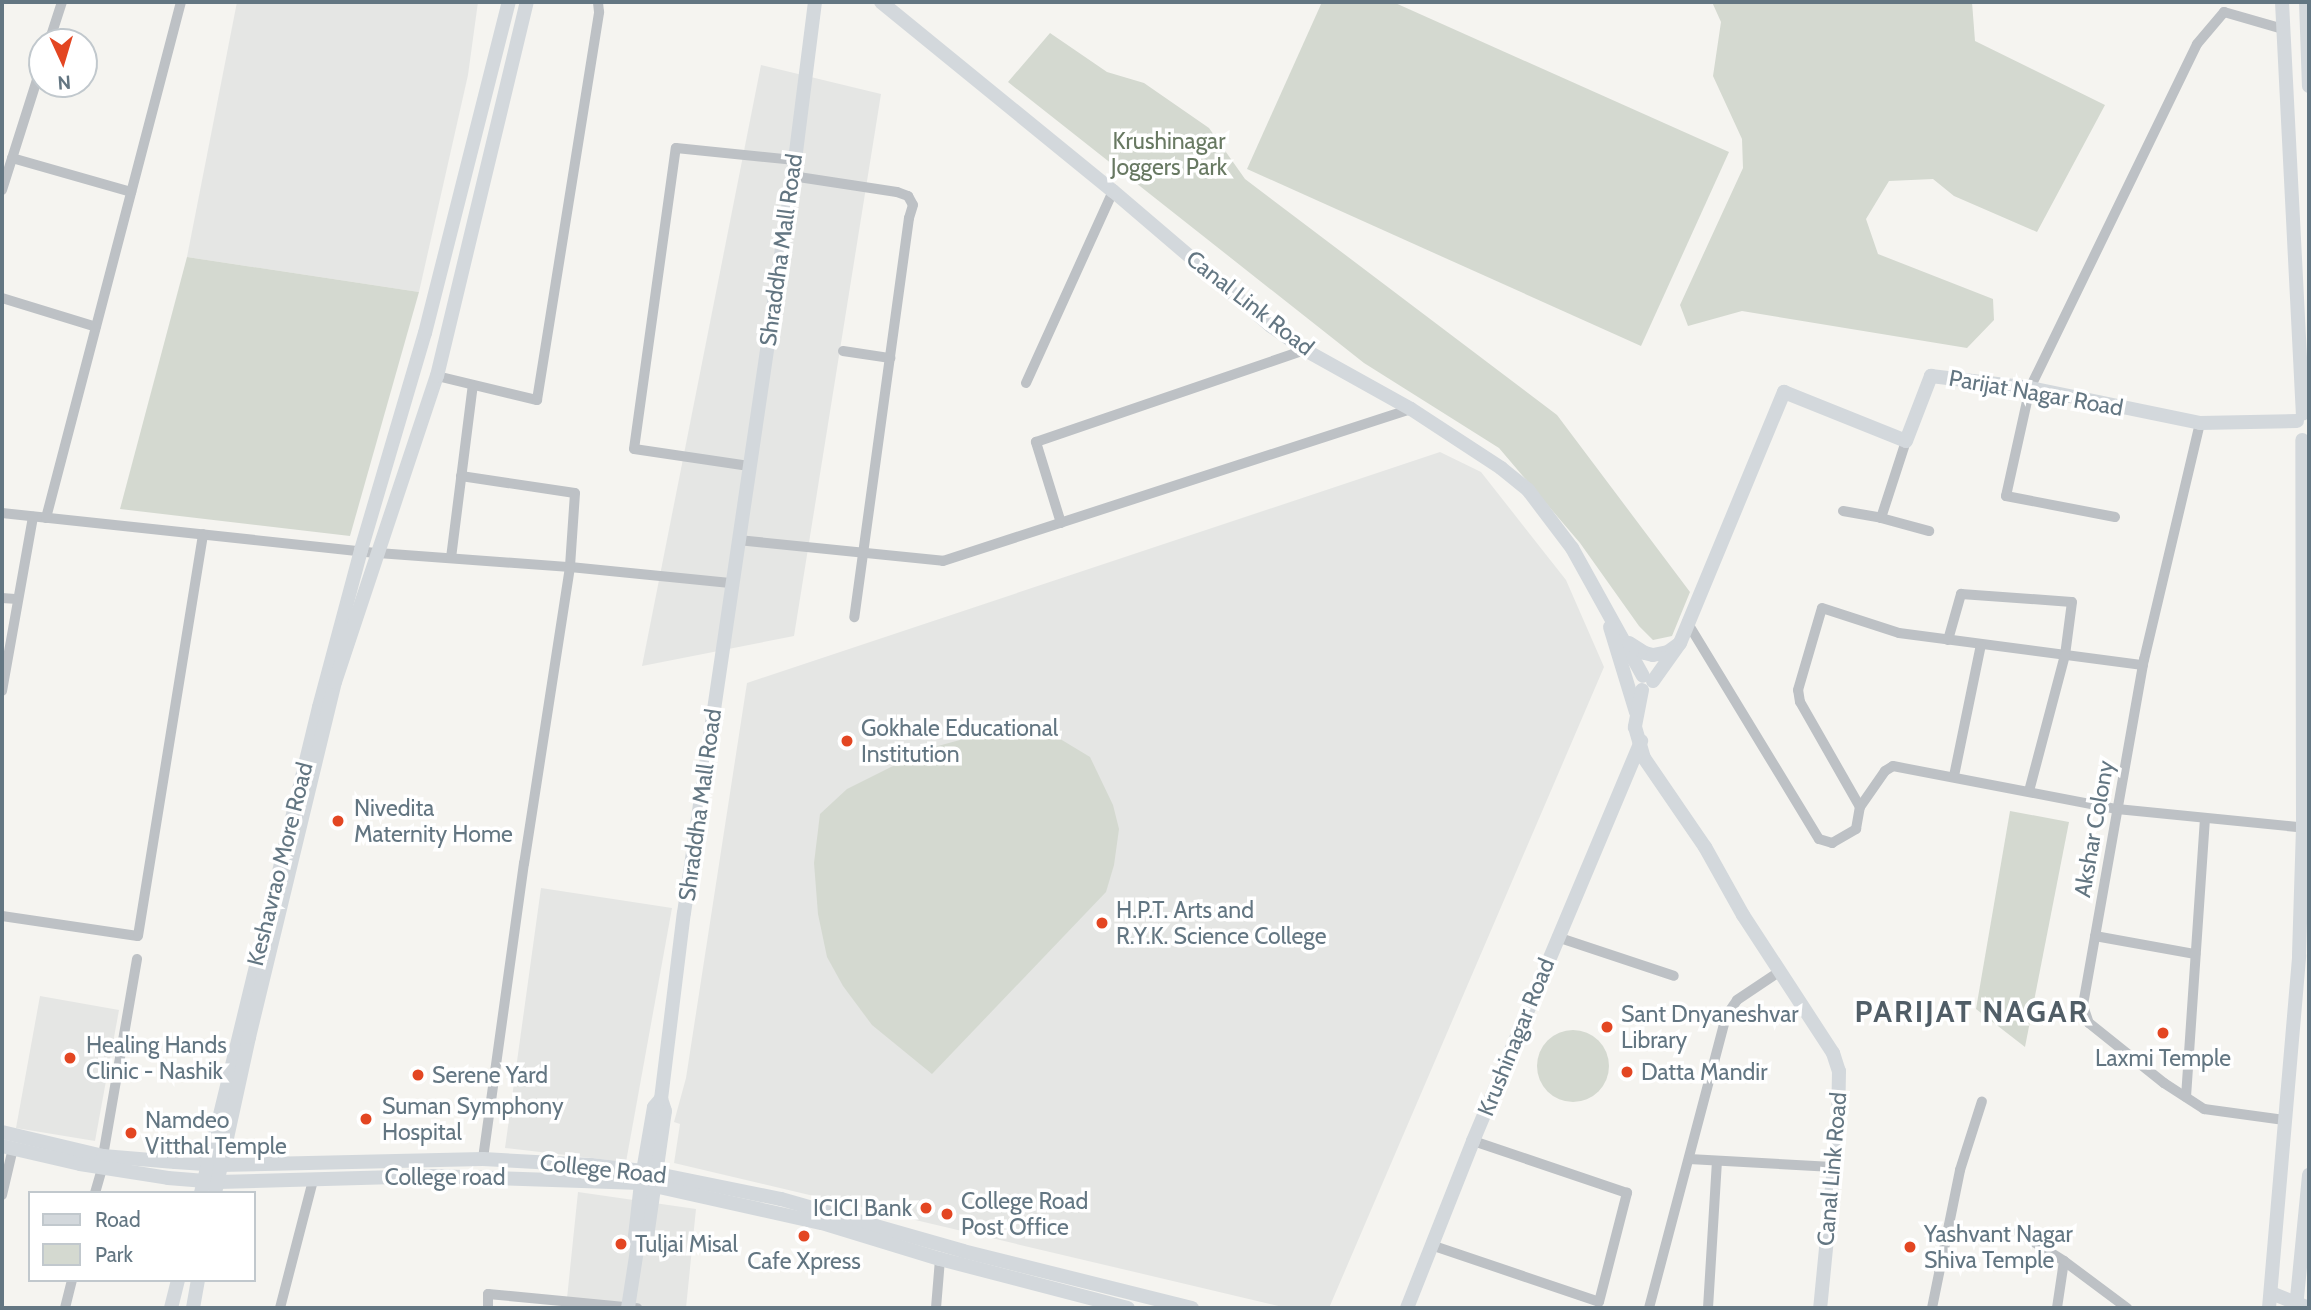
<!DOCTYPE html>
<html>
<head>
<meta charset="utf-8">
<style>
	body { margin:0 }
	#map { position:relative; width:2311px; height:1310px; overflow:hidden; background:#f5f4f0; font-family:Cabin,sans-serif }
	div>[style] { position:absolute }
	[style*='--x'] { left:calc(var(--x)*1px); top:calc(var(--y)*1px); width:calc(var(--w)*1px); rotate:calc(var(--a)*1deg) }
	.built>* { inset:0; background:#e5e6e4 }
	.green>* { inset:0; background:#d4d9d0 }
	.round { border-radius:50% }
	.street>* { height:10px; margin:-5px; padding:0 5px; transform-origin:5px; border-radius:5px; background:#bdc1c5 }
	.secondary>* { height:14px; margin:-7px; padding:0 7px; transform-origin:7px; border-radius:7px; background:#d3d8dc }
	.dots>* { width:19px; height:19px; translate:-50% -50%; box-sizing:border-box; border:4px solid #fff; border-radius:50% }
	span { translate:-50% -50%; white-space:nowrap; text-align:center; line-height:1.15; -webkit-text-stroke:7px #fff; paint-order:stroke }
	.park-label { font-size:23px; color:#687962 }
	.street-label { font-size:23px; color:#637682 }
	.poi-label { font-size:23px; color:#637682 }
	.left { translate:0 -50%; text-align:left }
	.right { translate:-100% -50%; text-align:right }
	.district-label { font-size:30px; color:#515e67; font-weight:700; letter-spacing:2px }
	.frame { position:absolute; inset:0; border:4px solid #637682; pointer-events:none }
	.legend { position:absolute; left:28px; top:1191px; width:228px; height:91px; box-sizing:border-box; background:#fff; border:2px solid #c1c8cd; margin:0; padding:9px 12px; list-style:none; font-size:21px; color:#637682 }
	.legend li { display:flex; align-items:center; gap:14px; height:35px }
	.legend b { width:35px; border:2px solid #c1c8cd }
	.north { position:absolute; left:28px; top:28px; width:70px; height:70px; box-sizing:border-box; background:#fff; border:2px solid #c1c8cd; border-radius:50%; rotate:176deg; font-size:19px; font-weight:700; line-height:28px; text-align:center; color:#637682 }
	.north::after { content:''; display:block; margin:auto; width:24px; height:32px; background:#e34622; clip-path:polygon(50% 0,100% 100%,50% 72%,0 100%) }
</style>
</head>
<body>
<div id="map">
	<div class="built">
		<i style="clip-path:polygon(237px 2px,478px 2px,468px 75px,419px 292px,187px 257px)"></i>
		<i style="clip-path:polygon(761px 65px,881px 94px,794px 636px,642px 666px)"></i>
		<i style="clip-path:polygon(1440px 452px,1481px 472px,1566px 580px,1604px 667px,1329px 1308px,1287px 1308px,674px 1163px,680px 1124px,674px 1122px,686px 1078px,747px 683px)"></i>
		<i style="clip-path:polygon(541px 888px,672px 908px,626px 1162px,505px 1148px)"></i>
		<i style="clip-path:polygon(40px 996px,119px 1010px,95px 1141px,16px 1128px)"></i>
		<i style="clip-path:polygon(578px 1192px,696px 1209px,686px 1308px,566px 1308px)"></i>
	</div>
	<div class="green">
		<i style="clip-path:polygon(1322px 2px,1393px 2px,1729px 152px,1641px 346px,1247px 169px)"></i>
		<i style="clip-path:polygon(1712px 2px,1972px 2px,1975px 41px,2105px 105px,2037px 232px,1954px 196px,1933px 179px,1889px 181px,1866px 219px,1878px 254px,1993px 299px,1994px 320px,1967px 348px,1742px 311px,1688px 326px,1680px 305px,1743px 168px,1742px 139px,1713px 76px,1721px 22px)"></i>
		<i style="clip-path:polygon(1050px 33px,1107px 72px,1144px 83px,1209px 128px,1245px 179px,1557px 415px,1690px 592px,1672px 636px,1653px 640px,1639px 626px,1580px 543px,1499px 448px,1364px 363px,1008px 82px)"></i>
		<i style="clip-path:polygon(187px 257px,419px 292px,350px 536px,120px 509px)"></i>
		<i style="clip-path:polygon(1011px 726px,1047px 731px,1090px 757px,1113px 805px,1119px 829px,1114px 865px,1106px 892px,932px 1074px,872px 1025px,843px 986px,827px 957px,818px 914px,814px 863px,820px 814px,847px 789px,927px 749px)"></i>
		<i style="clip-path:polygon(2010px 811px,2069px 822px,2025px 1047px,1976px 1009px)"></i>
		<i class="round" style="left:1537px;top:1030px;width:72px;height:72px"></i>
	</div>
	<div class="street">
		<i style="--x:49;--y:42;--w:42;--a:-72"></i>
		<i style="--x:12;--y:158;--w:124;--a:15.9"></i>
		<i style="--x:792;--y:176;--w:106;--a:8.7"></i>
		<i style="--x:897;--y:192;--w:12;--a:20"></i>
		<i style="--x:908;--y:196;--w:10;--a:61"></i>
		<i style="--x:913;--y:205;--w:14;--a:107"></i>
		<i style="--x:909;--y:218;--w:403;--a:97.8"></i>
		<i style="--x:2;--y:190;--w:132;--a:-72.4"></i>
		<i style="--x:2;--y:298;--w:98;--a:17.1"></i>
		<i style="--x:843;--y:351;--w:48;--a:8.5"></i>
		<i style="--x:437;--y:376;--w:103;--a:13.5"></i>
		<i style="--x:537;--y:400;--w:393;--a:-80.9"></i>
		<i style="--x:599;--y:12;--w:10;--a:-96"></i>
		<i style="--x:1026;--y:383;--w:211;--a:-65.6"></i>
		<i style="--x:2200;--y:423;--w:243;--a:103.3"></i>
		<i style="--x:2144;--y:659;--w:352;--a:100"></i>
		<i style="--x:2083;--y:1006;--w:18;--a:71"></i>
		<i style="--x:2089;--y:1023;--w:96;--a:38.7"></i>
		<i style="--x:2164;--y:1083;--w:48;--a:33"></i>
		<i style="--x:2204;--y:1109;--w:81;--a:7.8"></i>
		<i style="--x:1906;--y:441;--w:81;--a:108"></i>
		<i style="--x:1881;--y:518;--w:50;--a:15.2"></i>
		<i style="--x:749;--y:466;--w:116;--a:-171.6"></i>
		<i style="--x:634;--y:449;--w:304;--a:-82.1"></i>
		<i style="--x:676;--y:148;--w:120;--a:5.8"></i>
		<i style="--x:461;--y:476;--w:115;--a:8.5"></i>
		<i style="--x:575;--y:493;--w:74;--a:93.9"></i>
		<i style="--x:570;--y:567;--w:161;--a:5.7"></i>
		<i style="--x:1843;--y:511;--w:39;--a:10"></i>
		<i style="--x:2;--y:513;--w:378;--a:6.1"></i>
		<i style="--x:378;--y:553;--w:193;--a:4.2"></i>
		<i style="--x:570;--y:567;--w:300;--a:98.8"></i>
		<i style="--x:524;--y:863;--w:299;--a:97.9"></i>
		<i style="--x:2115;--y:517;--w:111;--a:-169.1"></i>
		<i style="--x:2006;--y:496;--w:111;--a:-77.5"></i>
		<i style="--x:2030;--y:388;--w:382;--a:-64.1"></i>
		<i style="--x:2197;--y:44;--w:42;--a:-49.8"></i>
		<i style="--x:2224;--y:12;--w:61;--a:16.1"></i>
		<i style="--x:46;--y:518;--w:533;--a:-75.34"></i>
		<i style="--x:1061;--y:523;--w:85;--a:-107.2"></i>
		<i style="--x:1036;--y:442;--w:284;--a:-18.9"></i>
		<i style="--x:738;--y:540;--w:206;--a:5.8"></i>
		<i style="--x:943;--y:561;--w:492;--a:-18"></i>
		<i style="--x:451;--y:558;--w:174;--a:-82.8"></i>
		<i style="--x:2;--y:598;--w:16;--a:4"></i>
		<i style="--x:1687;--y:622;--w:254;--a:58.7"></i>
		<i style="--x:1819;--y:839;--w:14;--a:17"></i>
		<i style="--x:1832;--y:843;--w:28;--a:-30"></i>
		<i style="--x:1856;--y:829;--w:22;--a:-80"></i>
		<i style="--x:1860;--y:807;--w:121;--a:-119.7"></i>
		<i style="--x:1800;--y:702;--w:12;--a:-99"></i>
		<i style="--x:1798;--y:690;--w:85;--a:-73.7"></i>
		<i style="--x:1822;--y:608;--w:81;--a:18"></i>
		<i style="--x:1899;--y:633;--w:246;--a:7.5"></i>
		<i style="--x:1948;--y:640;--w:48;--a:-74.2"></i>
		<i style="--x:1961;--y:594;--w:111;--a:4.1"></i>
		<i style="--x:2072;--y:602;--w:53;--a:97.5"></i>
		<i style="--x:2065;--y:655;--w:141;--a:104.8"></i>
		<i style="--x:2;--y:691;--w:177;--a:-79.9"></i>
		<i style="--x:1954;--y:776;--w:134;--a:-78.4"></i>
		<i style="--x:1860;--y:807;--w:44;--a:-55.2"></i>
		<i style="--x:1885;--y:771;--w:9;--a:-32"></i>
		<i style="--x:1893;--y:766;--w:228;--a:10.9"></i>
		<i style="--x:2117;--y:809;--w:191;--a:5.7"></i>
		<i style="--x:2;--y:916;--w:137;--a:8.4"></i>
		<i style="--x:138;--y:936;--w:407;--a:-80.8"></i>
		<i style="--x:2095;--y:936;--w:102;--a:10.2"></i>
		<i style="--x:1557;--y:937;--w:123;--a:18.4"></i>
		<i style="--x:2186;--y:1097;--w:279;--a:-86.1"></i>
		<i style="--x:103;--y:1156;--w:200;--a:-80.2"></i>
		<i style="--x:1689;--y:1159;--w:144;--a:3.2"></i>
		<i style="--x:95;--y:1193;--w:26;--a:-74"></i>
		<i style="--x:2;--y:1195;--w:48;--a:-76.8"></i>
		<i style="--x:2018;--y:1232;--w:54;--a:32.2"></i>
		<i style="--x:2064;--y:1261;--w:48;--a:98.5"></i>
		<i style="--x:1434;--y:1246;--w:174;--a:18.7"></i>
		<i style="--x:1599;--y:1302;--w:113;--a:-75.6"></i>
		<i style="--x:1627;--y:1193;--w:163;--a:-161.3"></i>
		<i style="--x:2064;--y:1261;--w:79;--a:36.7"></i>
		<i style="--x:65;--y:1308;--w:29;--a:-76"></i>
		<i style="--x:280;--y:1308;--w:132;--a:-75.5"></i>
		<i style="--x:488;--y:1308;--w:14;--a:-90"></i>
		<i style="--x:488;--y:1294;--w:150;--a:5.4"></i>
		<i style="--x:936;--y:1308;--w:49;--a:-85.3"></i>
		<i style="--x:1649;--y:1308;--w:302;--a:-75.2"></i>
		<i style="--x:1726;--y:1016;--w:19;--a:-55"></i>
		<i style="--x:1737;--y:1000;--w:50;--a:-33.7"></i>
		<i style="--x:1708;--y:1308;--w:147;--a:-86.5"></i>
		<i style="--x:1932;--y:1308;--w:141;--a:-78.5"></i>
		<i style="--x:1960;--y:1170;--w:72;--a:-72.3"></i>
	</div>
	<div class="secondary">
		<i style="--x:881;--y:2;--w:299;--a:39.2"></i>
		<i style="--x:1113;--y:191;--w:208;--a:40.5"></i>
		<i style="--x:1271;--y:326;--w:42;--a:35.2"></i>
		<i style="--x:1305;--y:350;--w:121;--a:29.1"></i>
		<i style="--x:1411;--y:409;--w:108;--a:33.2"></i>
		<i style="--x:1501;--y:468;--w:35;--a:39"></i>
		<i style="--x:1528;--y:490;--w:73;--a:52.8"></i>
		<i style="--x:1572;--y:548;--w:146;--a:61"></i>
		<i style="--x:2282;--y:2;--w:412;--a:87.1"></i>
		<i style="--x:2306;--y:2;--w:84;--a:88"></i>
		<i style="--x:1610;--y:627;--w:89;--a:73"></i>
		<i style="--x:1629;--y:643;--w:19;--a:32"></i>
		<i style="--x:1645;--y:653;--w:8;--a:14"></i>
		<i style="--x:1653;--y:655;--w:15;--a:-11"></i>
		<i style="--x:1668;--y:652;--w:14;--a:-36"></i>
		<i style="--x:1653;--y:681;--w:47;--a:-54.6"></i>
		<i style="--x:1680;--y:643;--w:272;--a:-67.5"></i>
		<i style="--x:1784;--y:392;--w:131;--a:21.9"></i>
		<i style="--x:1906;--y:441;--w:70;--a:-69"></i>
		<i style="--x:1931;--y:376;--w:100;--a:6.9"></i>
		<i style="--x:2030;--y:388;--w:174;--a:11.6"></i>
		<i style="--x:2200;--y:423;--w:97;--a:-1.2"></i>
		<i style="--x:1642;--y:690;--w:38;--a:101"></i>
		<i style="--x:1635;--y:727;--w:32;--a:74"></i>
		<i style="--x:1644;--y:758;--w:108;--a:55.6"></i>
		<i style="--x:1705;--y:847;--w:78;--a:60.8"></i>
		<i style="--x:1743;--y:915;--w:165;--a:56.9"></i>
		<i style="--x:1833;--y:1053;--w:19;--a:72"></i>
		<i style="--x:1839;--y:1071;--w:55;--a:91"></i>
		<i style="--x:1838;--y:1126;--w:183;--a:95.6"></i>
		<i style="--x:2;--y:1132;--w:104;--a:13.4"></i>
		<i style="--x:103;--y:1156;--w:72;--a:4.8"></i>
		<i style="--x:175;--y:1162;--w:45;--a:3.8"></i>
		<i style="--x:220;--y:1165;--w:263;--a:-1.3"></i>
		<i style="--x:483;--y:1159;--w:108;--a:3.2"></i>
		<i style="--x:591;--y:1165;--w:52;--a:6.6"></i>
		<i style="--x:643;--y:1171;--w:141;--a:11.5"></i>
		<i style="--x:781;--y:1199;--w:189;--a:15.9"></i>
		<i style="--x:963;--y:1251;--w:236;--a:14"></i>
		<i style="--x:2;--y:1146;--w:80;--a:13"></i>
		<i style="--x:80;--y:1164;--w:89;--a:9"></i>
		<i style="--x:168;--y:1178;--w:50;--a:4.6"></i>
		<i style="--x:218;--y:1182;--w:214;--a:-1.6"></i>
		<i style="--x:432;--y:1176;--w:209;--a:1.9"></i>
		<i style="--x:641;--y:1183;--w:185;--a:12.5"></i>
		<i style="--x:822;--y:1223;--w:123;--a:17"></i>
		<i style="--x:940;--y:1259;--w:194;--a:14.6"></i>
		<i style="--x:201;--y:1193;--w:500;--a:-76.35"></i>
		<i style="--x:319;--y:707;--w:163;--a:-75"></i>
		<i style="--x:361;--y:550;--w:226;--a:-73.6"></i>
		<i style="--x:425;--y:333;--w:341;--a:-75.8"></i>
		<i style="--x:215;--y:1193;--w:160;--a:-77.7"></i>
		<i style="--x:249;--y:1037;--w:365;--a:-76.4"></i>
		<i style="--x:335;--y:682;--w:323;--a:-71.6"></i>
		<i style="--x:437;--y:376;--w:385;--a:-76.5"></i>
		<i style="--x:637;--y:1250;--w:16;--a:-52"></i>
		<i style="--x:647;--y:1237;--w:127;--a:-81.9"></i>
		<i style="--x:665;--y:1111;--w:13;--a:-108"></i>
		<i style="--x:2271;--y:1293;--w:41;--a:21.5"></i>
		<i style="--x:171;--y:1308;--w:29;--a:-76"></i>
		<i style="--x:193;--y:1308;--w:28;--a:-80"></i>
		<i style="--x:628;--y:1308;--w:59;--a:-81.2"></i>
		<i style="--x:637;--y:1250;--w:14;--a:-98"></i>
		<i style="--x:635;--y:1236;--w:53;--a:-83.5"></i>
		<i style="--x:641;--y:1183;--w:77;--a:-80.3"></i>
		<i style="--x:654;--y:1107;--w:11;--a:-49"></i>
		<i style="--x:661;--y:1099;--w:187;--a:-83"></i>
		<i style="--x:684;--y:913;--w:761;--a:-81.61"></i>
		<i style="--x:795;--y:160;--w:159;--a:-82.8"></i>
		<i style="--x:1407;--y:1308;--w:180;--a:-68.4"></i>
		<i style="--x:1473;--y:1141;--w:434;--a:-67.2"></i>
		<i style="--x:2269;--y:1308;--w:354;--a:-85.1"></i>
		<i style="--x:2299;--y:955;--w:128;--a:-88.2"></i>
		<i style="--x:2303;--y:827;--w:387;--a:-90.1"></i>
		<i style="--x:2296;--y:1308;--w:134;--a:-84.4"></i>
	</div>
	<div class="dots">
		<i style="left:847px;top:741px;background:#e34622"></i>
		<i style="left:338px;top:821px;background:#e34622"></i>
		<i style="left:1102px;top:923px;background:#e34622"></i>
		<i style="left:1607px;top:1027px;background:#e34622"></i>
		<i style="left:2163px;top:1033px;background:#e34622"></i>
		<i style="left:70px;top:1058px;background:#e34622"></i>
		<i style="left:1627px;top:1072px;background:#e34622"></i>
		<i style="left:418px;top:1075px;background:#e34622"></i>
		<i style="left:366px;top:1119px;background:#e34622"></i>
		<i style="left:131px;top:1133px;background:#e34622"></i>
		<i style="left:926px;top:1208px;background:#e34622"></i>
		<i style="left:947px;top:1214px;background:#e34622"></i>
		<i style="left:804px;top:1236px;background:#e34622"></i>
		<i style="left:621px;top:1244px;background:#e34622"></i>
		<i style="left:1910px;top:1247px;background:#e34622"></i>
	</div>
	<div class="park-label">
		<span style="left:1169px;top:154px">Krushinagar<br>Joggers Park</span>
	</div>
	<div class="street-label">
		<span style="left:781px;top:250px;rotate:-82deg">Shraddha Mall Road</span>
		<span style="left:1250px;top:303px;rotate:38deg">Canal Link Road</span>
		<span style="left:2036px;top:393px;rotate:10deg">Parijat Nagar Road</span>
		<span style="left:700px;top:805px;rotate:-82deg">Shraddha Mall Road</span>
		<span style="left:2094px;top:829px;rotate:-80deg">Akshar Colony</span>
		<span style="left:280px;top:864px;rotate:-76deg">Keshavrao More Road</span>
		<span style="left:1516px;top:1037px;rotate:-68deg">Krushinagar Road</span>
		<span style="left:603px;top:1169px;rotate:6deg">College Road</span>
		<span style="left:1832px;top:1169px;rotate:-85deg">Canal Link Road</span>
		<span style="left:445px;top:1177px">College road</span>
	</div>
	<div class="poi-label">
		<span class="left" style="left:861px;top:741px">Gokhale Educational<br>Institution</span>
		<span class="left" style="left:354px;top:821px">Nivedita<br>Maternity Home</span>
		<span class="left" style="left:1116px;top:923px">H.P.T. Arts and<br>R.Y.K. Science College</span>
		<span class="left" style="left:1621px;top:1027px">Sant Dnyaneshvar<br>Library</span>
		<span class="left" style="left:86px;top:1058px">Healing Hands<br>Clinic - Nashik</span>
		<span style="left:2163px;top:1058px">Laxmi Temple</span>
		<span class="left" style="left:1641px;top:1072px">Datta Mandir</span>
		<span class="left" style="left:432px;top:1075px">Serene Yard</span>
		<span class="left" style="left:382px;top:1119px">Suman Symphony<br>Hospital</span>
		<span class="left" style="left:145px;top:1133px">Namdeo<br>Vitthal Temple</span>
		<span class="left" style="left:961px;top:1214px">College Road<br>Post Office</span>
		<span class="right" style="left:912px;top:1208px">ICICI Bank</span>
		<span class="left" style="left:1924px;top:1247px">Yashvant Nagar<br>Shiva Temple</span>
		<span class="left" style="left:635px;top:1244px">Tuljai Misal</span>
		<span style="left:804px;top:1261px">Cafe Xpress</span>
	</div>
	<div class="district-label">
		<span style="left:1972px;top:1012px">PARIJAT NAGAR</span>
	</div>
	<div class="frame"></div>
	<ul class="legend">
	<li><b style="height:9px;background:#d3d8dc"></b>Road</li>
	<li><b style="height:19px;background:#d4d9d0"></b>Park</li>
	</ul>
	<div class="north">N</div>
</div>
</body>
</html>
